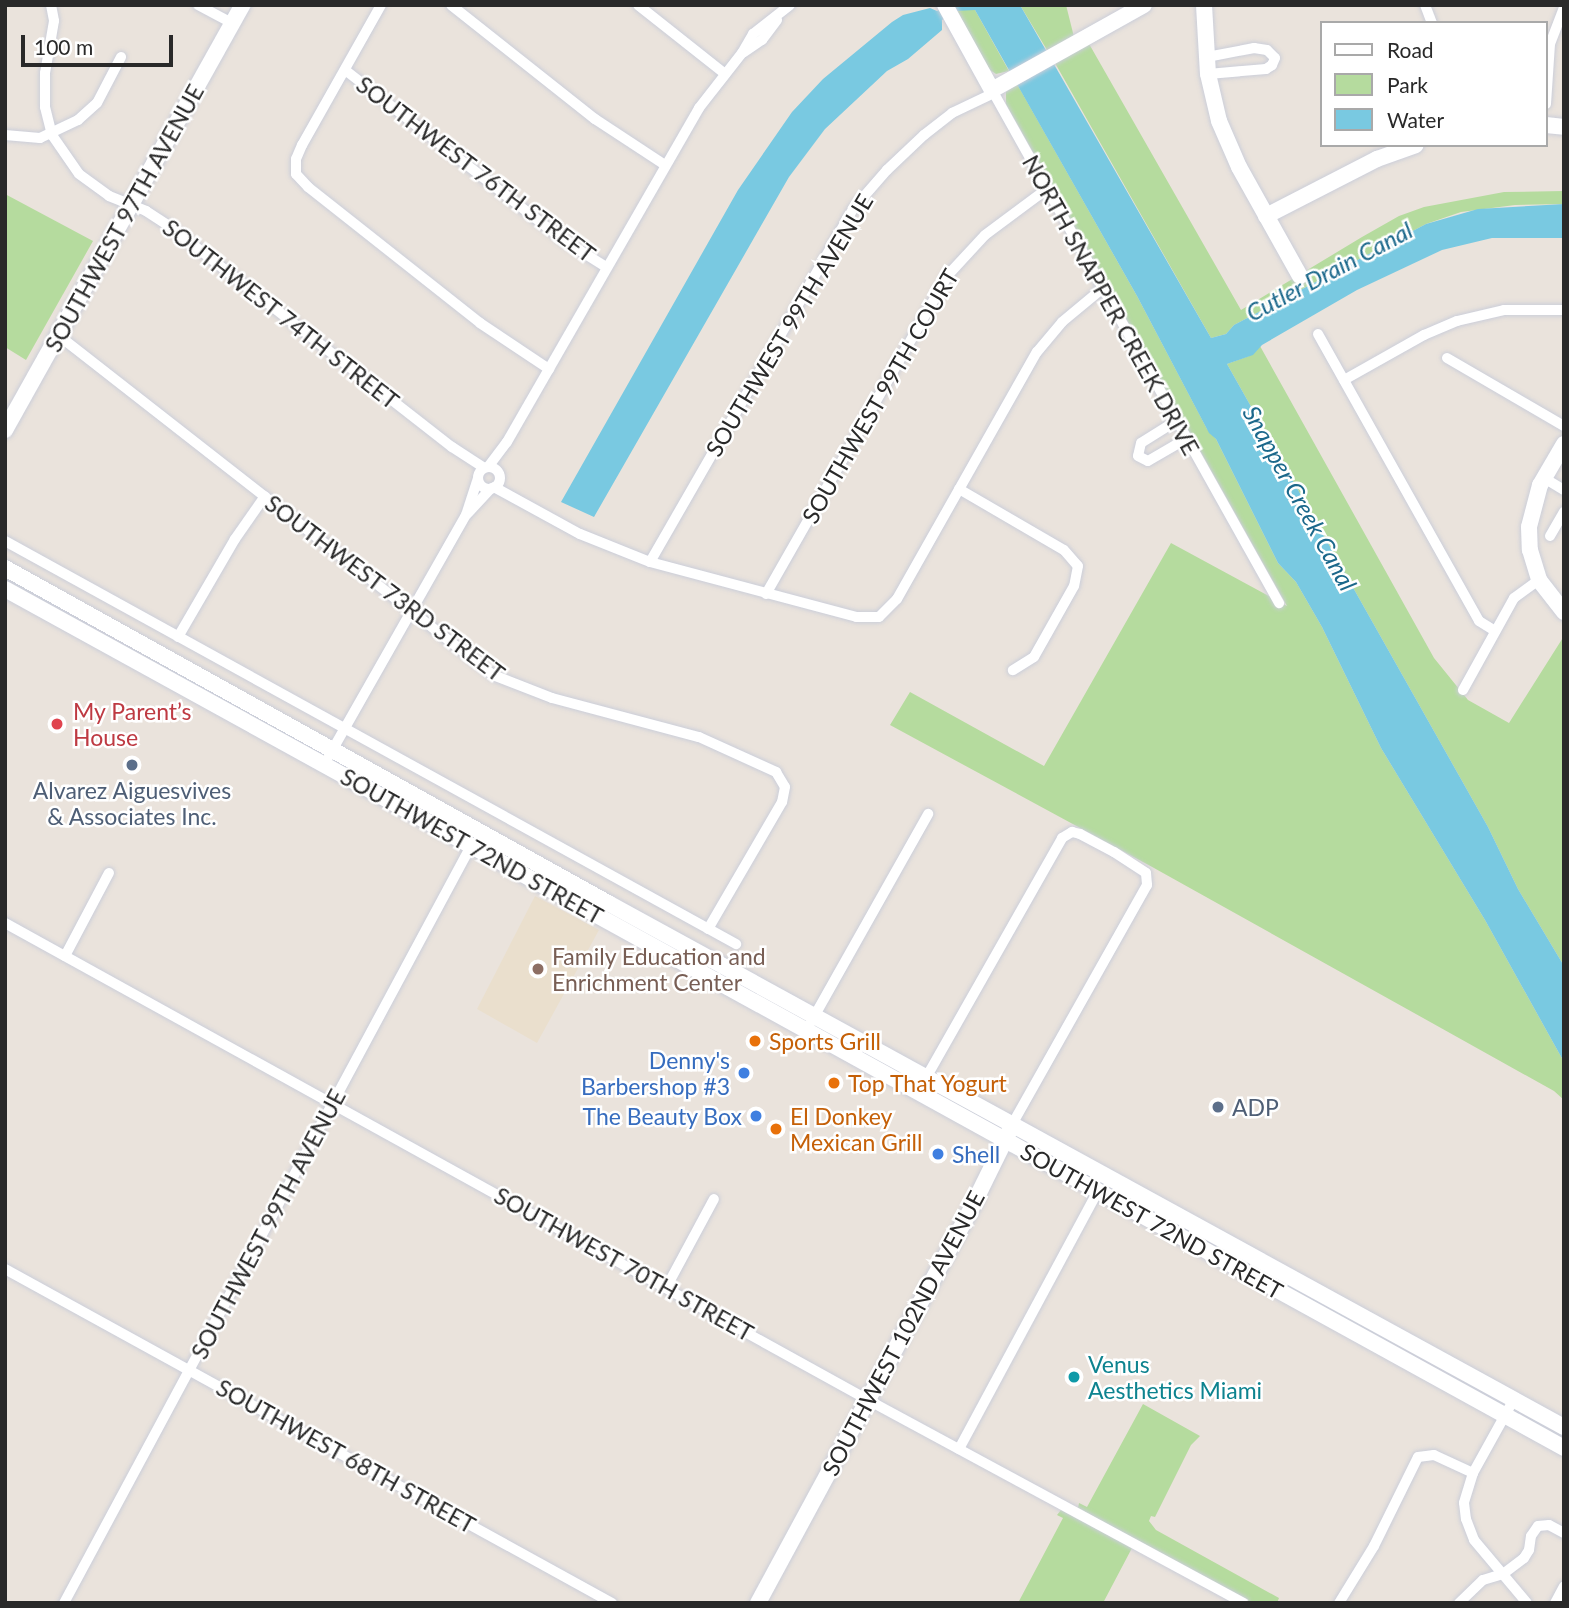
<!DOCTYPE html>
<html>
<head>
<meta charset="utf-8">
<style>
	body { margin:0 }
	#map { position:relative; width:1569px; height:1608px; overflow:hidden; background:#eae3dc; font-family:Lato,sans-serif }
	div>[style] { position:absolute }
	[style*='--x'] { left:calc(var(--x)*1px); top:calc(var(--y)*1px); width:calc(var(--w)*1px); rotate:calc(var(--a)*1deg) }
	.education>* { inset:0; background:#eadfcd }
	.green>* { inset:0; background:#b5db9e }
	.water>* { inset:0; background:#79c9e1 }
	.roads { filter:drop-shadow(0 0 2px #cbced9) drop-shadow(0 0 2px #cbced9) }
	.street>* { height:10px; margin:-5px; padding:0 5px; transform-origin:5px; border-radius:5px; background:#fff }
	.street>.ring { margin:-5px; padding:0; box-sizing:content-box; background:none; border:10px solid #fff; border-radius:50% }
	.secondary>* { height:16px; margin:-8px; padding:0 8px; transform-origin:8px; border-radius:8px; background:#fff }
	.dots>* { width:19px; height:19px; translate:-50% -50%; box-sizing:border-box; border:4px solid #fff; border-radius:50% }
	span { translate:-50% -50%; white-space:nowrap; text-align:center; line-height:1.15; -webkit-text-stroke:5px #fff; paint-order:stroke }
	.street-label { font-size:23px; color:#292929 }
	.health-label { font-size:23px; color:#be3a42 }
	.left { translate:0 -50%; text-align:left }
	.service-label { font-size:23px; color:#4e5e75 }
	.education-label { font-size:23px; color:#785e54 }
	.food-label { font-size:23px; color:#c56008 }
	.shop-label { font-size:23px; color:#366cbe }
	.right { translate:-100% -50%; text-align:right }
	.culture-label { font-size:23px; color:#0d838f }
	.water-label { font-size:24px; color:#1b688b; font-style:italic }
	.frame { position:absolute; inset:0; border:7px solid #292929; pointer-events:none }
	.legend { position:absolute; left:1320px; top:21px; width:228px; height:126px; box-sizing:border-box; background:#fff; border:2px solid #a9a9a9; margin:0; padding:9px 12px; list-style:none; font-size:21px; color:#292929 }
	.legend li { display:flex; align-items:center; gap:14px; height:35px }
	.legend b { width:35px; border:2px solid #a9a9a9 }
	.scale { position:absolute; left:21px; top:35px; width:152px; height:32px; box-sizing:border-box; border:4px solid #292929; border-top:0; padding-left:9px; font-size:21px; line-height:24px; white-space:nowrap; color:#292929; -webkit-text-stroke:5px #fff; paint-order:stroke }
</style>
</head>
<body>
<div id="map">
	<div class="education">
		<i style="clip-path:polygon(535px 896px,599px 930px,537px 1043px,477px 1009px)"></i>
	</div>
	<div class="green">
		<i style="clip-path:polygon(1020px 5px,1066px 5px,1074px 37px,1047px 50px)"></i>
		<i style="clip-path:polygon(966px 8px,975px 10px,1009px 71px,996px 74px,987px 68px,957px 11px)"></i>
		<i style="clip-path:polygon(1088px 42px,1241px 310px,1362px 237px,1399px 216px,1424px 207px,1504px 192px,1564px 191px,1564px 204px,1515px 205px,1461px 212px,1426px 224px,1234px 325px,1226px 334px,1211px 338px,1055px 63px)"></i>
		<i style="clip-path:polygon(1017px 84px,1137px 296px,1207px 429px,1216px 439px,1278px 563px,1296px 582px,1322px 627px,1381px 748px,1485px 920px,1564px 1062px,1564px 1100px,1554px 1091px,1154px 868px,890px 725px,910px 692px,1044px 766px,1171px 543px,1287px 606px,1006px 104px,1006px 92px)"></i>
		<i style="clip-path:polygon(5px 194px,93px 241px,26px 360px,5px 347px)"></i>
		<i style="clip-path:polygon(1260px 346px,1434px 658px,1468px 700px,1509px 723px,1564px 636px,1564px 966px,1518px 889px,1488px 827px,1227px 364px,1249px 356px)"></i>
		<i style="clip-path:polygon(1143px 1404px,1200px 1436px,1191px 1445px,1155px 1517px,1151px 1516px,1149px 1521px,1156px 1530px,1279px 1598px,1277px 1603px,1252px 1603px,1078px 1508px,1079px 1503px,1087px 1507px)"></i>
		<i style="clip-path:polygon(1061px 1510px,1132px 1548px,1103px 1603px,1018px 1603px,1063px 1518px,1057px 1515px)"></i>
	</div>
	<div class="water">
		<i style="clip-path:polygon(950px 5px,1020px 5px,1211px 338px,1226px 334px,1234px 325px,1426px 224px,1478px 209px,1564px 204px,1564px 238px,1492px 238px,1442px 250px,1357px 290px,1262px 345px,1253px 355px,1227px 364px,1488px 827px,1518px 889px,1564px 966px,1564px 1062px,1485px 920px,1381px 748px,1322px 627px,1296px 582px,1278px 563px,1216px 439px,1209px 433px,1137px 296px,975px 10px,956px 11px,942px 20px,942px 30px,908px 59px,887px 71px,825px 129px,789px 177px,594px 517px,561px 502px,738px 190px,792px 112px,823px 79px,892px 22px,903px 15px,930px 8px,937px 11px)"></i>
	</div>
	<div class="roads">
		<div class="street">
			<i style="--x:51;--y:5;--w:16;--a:79"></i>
			<i style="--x:54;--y:21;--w:53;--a:99.8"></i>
			<i style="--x:45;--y:73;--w:34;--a:90"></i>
			<i style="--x:45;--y:107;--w:29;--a:76"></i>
			<i style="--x:52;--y:135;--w:47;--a:55.3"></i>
			<i style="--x:79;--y:174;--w:37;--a:36"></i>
			<i style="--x:109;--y:196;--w:40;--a:22"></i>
			<i style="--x:146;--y:211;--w:27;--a:33"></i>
			<i style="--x:169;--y:226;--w:359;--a:38"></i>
			<i style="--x:452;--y:447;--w:38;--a:33"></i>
			<i style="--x:198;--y:5;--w:40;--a:28"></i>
			<i style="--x:381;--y:5;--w:161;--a:119.4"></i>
			<i style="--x:302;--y:145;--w:15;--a:113"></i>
			<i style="--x:296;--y:159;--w:15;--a:90"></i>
			<i style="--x:296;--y:174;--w:18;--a:47"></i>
			<i style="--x:308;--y:187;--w:219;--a:38.3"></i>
			<i style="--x:480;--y:323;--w:83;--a:33.7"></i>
			<i style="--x:451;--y:5;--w:184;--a:38.4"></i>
			<i style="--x:595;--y:119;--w:84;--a:33.3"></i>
			<i style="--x:638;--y:5;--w:111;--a:38.4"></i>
			<i style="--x:1425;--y:5;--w:19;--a:69"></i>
			<i style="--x:744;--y:52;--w:22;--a:-34"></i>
			<i style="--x:762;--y:40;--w:25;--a:-53"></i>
			<i style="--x:1207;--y:57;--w:48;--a:-10.8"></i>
			<i style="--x:1254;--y:48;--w:13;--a:9"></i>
			<i style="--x:1267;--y:50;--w:11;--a:45"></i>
			<i style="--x:1275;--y:58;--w:8;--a:113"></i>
			<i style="--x:1272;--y:65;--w:7;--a:146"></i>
			<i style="--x:1266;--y:69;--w:58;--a:175.1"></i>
			<i style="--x:345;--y:70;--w:276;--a:37.9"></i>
			<i style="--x:563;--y:240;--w:51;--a:32.1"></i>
			<i style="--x:992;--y:90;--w:588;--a:60.77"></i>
			<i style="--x:1546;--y:104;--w:60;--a:-86.2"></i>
			<i style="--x:1550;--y:44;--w:39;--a:-69"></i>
			<i style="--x:5;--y:135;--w:35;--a:5"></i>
			<i style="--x:40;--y:138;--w:42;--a:-25.3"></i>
			<i style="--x:78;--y:120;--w:25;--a:-42"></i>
			<i style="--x:97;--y:103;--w:52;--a:-62.4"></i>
			<i style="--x:1318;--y:334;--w:329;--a:60.7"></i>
			<i style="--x:1479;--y:621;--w:19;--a:32"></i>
			<i style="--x:58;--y:335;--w:552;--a:38.01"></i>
			<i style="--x:493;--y:675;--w:63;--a:21.3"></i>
			<i style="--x:552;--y:698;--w:152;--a:14.9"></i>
			<i style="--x:699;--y:737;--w:85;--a:24.4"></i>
			<i style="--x:776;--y:772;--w:17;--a:59"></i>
			<i style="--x:785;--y:787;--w:15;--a:101"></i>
			<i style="--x:782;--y:802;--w:147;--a:120.2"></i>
			<i style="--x:1447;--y:358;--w:135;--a:30.2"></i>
			<i style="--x:1344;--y:380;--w:92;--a:-29.4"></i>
			<i style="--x:1424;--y:335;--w:36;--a:-23"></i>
			<i style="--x:1457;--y:321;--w:48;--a:-13.2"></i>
			<i style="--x:1504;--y:310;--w:60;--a:0"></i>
			<i style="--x:1176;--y:421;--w:41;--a:147.8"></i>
			<i style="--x:1141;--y:443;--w:13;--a:103"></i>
			<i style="--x:1138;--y:456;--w:11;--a:27"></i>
			<i style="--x:1148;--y:461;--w:44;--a:-30.1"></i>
			<i style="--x:488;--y:467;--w:31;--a:-53"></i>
			<i style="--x:507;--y:442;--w:385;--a:-60.1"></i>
			<i style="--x:699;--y:108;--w:70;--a:-52"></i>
			<i style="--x:742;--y:53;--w:22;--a:-60"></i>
			<i style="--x:753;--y:34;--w:47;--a:-38.1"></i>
			<i class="ring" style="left:478px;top:467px;width:12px;height:12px"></i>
			<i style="--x:1544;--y:478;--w:23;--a:31"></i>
			<i style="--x:494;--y:487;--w:98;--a:28.7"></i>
			<i style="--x:580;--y:534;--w:75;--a:21.8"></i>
			<i style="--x:650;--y:562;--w:213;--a:14.9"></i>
			<i style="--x:856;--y:617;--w:23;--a:0"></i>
			<i style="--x:879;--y:617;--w:25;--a:-45"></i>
			<i style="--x:897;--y:599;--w:284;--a:-60.5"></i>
			<i style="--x:1037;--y:352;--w:39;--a:-50"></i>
			<i style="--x:1062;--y:322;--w:53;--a:-39.7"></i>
			<i style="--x:959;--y:489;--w:121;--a:30.2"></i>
			<i style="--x:1064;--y:550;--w:21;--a:49"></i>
			<i style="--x:1078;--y:566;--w:20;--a:101"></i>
			<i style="--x:1074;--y:586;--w:81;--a:119.4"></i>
			<i style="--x:1034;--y:657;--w:25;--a:148"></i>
			<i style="--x:468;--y:513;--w:34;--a:-47"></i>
			<i style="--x:1550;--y:536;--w:28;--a:-60"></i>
			<i style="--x:5;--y:541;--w:835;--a:28.87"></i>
			<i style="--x:650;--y:562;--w:407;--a:-60.1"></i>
			<i style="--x:853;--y:209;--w:52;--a:-48.9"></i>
			<i style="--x:887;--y:170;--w:51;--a:-43.4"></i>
			<i style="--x:924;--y:135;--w:36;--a:-38"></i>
			<i style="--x:952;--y:113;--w:47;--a:-25.5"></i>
			<i style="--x:766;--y:594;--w:367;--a:-60.3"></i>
			<i style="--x:948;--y:275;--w:54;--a:-47.2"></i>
			<i style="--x:985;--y:235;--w:77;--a:-36.6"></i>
			<i style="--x:178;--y:637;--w:113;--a:-59.8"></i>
			<i style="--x:235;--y:539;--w:52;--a:-55.1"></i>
			<i style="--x:1463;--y:690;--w:105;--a:-61"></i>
			<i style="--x:1514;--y:598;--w:31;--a:-36"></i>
			<i style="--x:329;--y:756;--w:277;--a:-60.4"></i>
			<i style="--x:466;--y:515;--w:38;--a:-72"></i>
			<i style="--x:5;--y:923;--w:986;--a:28.93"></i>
			<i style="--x:868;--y:1400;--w:427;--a:28.4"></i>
			<i style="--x:65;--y:956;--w:94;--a:-62.1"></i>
			<i style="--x:811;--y:1022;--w:239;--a:-60.6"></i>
			<i style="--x:927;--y:1076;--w:274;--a:-60.4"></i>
			<i style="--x:1062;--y:838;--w:12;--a:-31"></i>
			<i style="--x:1072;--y:832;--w:8;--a:14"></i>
			<i style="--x:1080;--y:834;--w:38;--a:28"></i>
			<i style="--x:1114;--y:852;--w:38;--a:33"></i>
			<i style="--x:1146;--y:873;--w:12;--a:85"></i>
			<i style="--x:1147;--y:885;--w:273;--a:119.4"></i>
			<i style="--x:5;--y:1269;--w:693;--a:28.82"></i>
			<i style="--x:666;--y:1288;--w:101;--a:-61.7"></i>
			<i style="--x:1514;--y:1399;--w:85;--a:119"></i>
			<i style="--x:1473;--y:1473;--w:31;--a:107"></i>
			<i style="--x:1464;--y:1503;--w:16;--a:83"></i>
			<i style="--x:1466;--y:1519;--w:22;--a:69"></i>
			<i style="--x:1474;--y:1540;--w:82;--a:49.9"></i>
			<i style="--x:959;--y:1449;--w:293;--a:-61.7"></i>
			<i style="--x:64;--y:1603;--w:859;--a:-61.74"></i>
			<i style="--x:1339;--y:1603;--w:67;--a:-58.4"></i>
			<i style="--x:1374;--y:1546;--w:99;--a:-63.7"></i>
			<i style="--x:1418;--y:1457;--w:16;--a:-7"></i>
			<i style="--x:1434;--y:1455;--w:43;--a:24.8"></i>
			<i style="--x:1459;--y:1603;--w:33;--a:-44"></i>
			<i style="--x:1483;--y:1580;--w:21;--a:-17"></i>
			<i style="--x:1503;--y:1574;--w:26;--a:-37"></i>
			<i style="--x:1524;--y:1558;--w:9;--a:-58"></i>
			<i style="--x:1529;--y:1550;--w:14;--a:-82"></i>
			<i style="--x:1531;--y:1536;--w:12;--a:-55"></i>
			<i style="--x:1538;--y:1526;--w:11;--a:-5"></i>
			<i style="--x:1549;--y:1525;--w:17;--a:28"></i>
			<i style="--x:1555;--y:1603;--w:19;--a:-62"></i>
		</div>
		<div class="secondary">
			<i style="--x:945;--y:5;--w:97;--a:61.1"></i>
			<i style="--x:992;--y:90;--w:174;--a:-29.2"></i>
			<i style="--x:1204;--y:5;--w:69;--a:86.7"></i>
			<i style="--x:1208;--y:74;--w:48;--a:76.8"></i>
			<i style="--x:1219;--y:121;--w:50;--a:66.5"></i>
			<i style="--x:1239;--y:167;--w:125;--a:60.8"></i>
			<i style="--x:1546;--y:125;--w:18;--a:6"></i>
			<i style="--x:1266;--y:216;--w:125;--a:-27.2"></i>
			<i style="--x:1377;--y:159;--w:41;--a:-19.7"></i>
			<i style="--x:5;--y:430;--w:487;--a:-60.8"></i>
			<i style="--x:1564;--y:444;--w:48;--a:120.3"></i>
			<i style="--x:1540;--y:485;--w:43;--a:104.7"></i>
			<i style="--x:1529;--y:527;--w:23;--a:88"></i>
			<i style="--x:1530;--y:550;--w:31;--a:73"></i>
			<i style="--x:1539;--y:580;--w:41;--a:52"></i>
			<i style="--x:5;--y:568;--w:690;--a:29.05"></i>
			<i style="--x:608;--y:903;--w:1090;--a:28.73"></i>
			<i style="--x:5;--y:589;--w:1780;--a:28.85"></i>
			<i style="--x:758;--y:1603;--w:457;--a:-61.6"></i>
			<i style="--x:975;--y:1201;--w:77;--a:-63.8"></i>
		</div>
	</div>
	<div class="dots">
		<i style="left:57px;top:724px;background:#e0444e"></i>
		<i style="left:132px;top:765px;background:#5c6f8a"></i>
		<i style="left:538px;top:969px;background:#8d6e63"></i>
		<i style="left:755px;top:1041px;background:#e8710a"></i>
		<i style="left:744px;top:1073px;background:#3f7fe0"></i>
		<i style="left:834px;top:1083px;background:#e8710a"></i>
		<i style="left:1218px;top:1107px;background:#5c6f8a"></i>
		<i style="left:756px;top:1116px;background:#3f7fe0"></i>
		<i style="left:776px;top:1129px;background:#e8710a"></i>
		<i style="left:938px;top:1154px;background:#3f7fe0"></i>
		<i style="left:1074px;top:1377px;background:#0f9aa8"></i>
	</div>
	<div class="street-label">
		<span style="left:476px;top:169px;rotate:37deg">SOUTHWEST 76TH STREET</span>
		<span style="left:124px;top:218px;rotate:-61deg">SOUTHWEST 97TH AVENUE</span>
		<span style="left:1111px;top:305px;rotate:61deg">NORTH SNAPPER CREEK DRIVE</span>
		<span style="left:281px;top:314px;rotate:38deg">SOUTHWEST 74TH STREET</span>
		<span style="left:789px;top:325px;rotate:-59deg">SOUTHWEST 99TH AVENUE</span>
		<span style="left:880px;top:396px;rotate:-60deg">SOUTHWEST 99TH COURT</span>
		<span style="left:385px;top:588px;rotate:37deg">SOUTHWEST 73RD STREET</span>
		<span style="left:472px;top:846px;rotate:29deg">SOUTHWEST 72ND STREET</span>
		<span style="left:1152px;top:1221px;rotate:29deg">SOUTHWEST 72ND STREET</span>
		<span style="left:268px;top:1224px;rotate:-62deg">SOUTHWEST 99TH AVENUE</span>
		<span style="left:624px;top:1264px;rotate:29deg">SOUTHWEST 70TH STREET</span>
		<span style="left:903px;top:1333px;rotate:-62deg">SOUTHWEST 102ND AVENUE</span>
		<span style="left:346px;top:1456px;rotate:29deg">SOUTHWEST 68TH STREET</span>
	</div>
	<div class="health-label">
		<span class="left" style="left:73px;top:724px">My Parent’s<br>House</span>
	</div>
	<div class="service-label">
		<span style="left:132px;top:803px">Alvarez Aiguesvives<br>&amp; Associates Inc.</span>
		<span class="left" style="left:1232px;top:1107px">ADP</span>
	</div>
	<div class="education-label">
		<span class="left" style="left:552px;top:969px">Family Education and<br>Enrichment Center</span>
	</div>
	<div class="food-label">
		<span class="left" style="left:769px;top:1041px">Sports Grill</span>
		<span class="left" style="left:848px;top:1083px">Top That Yogurt</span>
		<span class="left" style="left:790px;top:1129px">El Donkey<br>Mexican Grill</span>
	</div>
	<div class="shop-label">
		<span class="right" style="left:730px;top:1073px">Denny's<br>Barbershop #3</span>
		<span class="right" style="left:742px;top:1116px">The Beauty Box</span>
		<span class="left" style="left:952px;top:1154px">Shell</span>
	</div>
	<div class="culture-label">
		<span class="left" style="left:1088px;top:1377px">Venus<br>Aesthetics Miami</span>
	</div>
	<div class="water-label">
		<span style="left:1329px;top:271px;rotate:-28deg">Cutler Drain Canal</span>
		<span style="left:1300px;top:498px;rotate:61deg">Snapper Creek Canal</span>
	</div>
	<div class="frame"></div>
	<ul class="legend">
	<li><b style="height:9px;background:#fff"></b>Road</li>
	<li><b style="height:19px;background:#b5db9e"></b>Park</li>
	<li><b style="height:19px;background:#79c9e1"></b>Water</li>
	</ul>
	<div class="scale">100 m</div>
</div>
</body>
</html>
